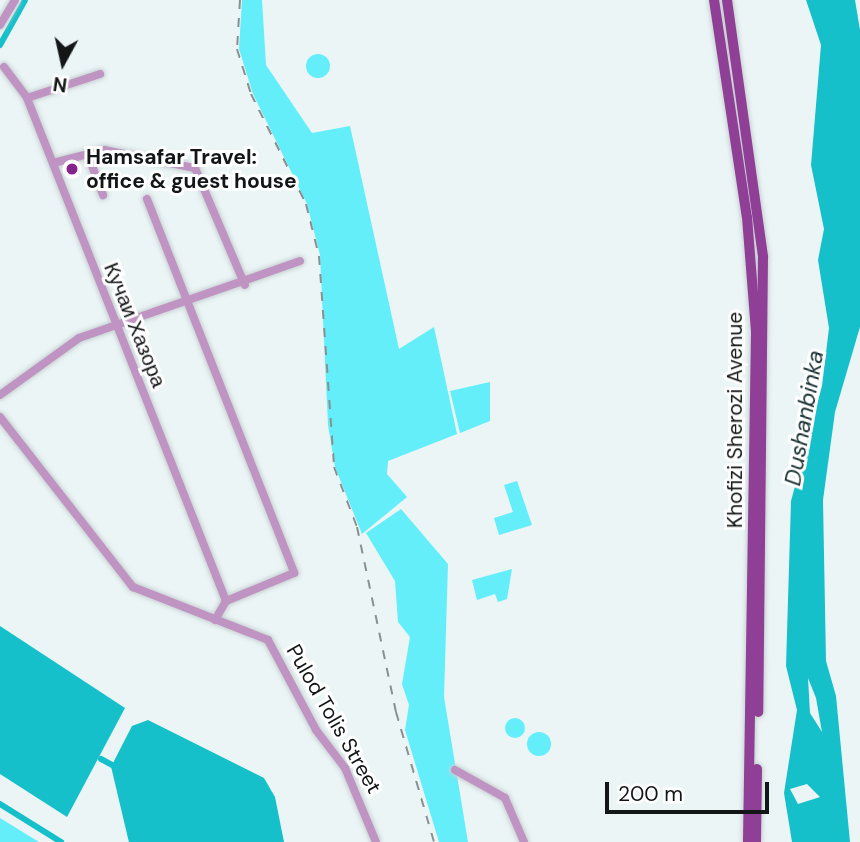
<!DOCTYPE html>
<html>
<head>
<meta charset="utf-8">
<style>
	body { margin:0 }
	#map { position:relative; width:860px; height:842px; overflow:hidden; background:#ebf5f6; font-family:"DM Sans",sans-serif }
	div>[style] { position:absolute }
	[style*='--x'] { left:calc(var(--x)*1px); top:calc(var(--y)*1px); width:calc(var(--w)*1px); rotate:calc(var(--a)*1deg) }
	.green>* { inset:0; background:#63eefa }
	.round { border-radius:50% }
	.water>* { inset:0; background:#16c0cb }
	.canal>* { height:6px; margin:-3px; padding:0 3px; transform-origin:3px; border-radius:3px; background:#16c0cb }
	.roads { filter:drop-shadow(0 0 2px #c8d1d2) drop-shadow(0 0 2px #c8d1d2) }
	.minor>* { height:8px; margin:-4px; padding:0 4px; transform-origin:4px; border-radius:4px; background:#c094c2 }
	.major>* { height:10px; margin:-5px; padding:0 5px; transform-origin:5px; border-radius:5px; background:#903f96 }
	.rail>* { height:2px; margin-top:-1px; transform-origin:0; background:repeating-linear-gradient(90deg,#899091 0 9px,transparent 0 18px) }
	.dots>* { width:19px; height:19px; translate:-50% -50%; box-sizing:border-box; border:4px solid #fff; border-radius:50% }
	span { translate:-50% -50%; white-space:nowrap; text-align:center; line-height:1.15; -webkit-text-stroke:6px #fff; paint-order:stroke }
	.poi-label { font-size:21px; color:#131617; font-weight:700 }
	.left { translate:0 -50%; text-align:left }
	.street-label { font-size:21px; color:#131617 }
	.water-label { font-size:23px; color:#1a3234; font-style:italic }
	.north { position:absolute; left:28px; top:28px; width:70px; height:70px; -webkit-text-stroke:5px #fff; paint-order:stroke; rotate:188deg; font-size:19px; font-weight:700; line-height:28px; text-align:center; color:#131617 }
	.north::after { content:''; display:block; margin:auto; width:24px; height:32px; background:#131617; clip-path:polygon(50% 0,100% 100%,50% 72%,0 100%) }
	.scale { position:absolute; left:605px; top:782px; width:164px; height:32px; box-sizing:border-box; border:4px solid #131617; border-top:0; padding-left:9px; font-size:21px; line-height:24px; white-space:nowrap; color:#131617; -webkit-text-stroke:5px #fff; paint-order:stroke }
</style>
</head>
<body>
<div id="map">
	<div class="green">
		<i style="clip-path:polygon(242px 0,262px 0,266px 65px,312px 133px,350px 126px,399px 349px,434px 327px,457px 434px,388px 461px,387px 474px,407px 497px,362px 534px,335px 467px,328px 425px,320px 255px,307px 204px,253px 94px,239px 49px)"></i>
		<i class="round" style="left:306px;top:54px;width:24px;height:24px"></i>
		<i style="clip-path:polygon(490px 382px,490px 421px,460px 433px,450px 391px)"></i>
		<i style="clip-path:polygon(517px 481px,532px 525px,499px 535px,494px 518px,513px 512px,504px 485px)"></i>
		<i style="clip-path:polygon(401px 509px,448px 564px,444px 697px,468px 842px,439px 842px,405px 730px,409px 705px,402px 684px,410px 637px,398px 622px,395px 581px,366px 533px)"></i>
		<i style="clip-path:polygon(512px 569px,507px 599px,498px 602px,495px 594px,477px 600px,472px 580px)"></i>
		<i class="round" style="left:505px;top:718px;width:20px;height:20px"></i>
		<i class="round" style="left:527px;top:732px;width:24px;height:24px"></i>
		<i style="clip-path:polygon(0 818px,39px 842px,0 842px)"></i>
	</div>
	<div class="water">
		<i style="clip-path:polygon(evenodd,806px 0,855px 0,860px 30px,860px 327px,835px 412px,823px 500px,826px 661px,836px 696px,850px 842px,792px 842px,784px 793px,797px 710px,786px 666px,791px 501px,822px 386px,829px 328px,818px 260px,824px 229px,811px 165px,821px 45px,806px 0,808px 678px,816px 698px,822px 732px,810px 713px,808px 678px,806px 0,807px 784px,820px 797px,798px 804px,790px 789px,807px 784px)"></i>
		<i style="clip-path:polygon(0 626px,125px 708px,67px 817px,0 774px)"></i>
		<i style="clip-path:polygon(148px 720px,264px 778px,275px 797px,284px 842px,133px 842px,113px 763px,132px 726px)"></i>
	</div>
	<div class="canal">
		<i style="--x:0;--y:45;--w:51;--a:-60.9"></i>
		<i style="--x:101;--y:759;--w:15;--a:28"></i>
		<i style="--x:114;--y:766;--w:78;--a:76.7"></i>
		<i style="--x:0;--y:804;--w:72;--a:31.9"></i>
	</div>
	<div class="roads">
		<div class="minor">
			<i style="--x:0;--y:25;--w:29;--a:-59"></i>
			<i style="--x:4;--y:67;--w:39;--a:53"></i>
			<i style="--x:27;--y:98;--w:541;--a:68.41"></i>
			<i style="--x:27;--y:98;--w:77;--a:-18.2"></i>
			<i style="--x:88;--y:155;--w:43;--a:69.4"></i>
			<i style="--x:53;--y:163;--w:53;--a:-14.3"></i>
			<i style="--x:104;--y:150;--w:93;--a:11.2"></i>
			<i style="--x:195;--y:168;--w:127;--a:66.9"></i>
			<i style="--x:147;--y:199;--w:402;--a:68.5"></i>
			<i style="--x:294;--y:573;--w:74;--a:157.6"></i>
			<i style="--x:226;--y:601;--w:22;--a:120"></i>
			<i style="--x:0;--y:395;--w:97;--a:-35.8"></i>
			<i style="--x:79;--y:338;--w:234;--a:-19.2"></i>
			<i style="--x:0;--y:417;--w:216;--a:52"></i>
			<i style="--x:133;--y:587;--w:145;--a:21.4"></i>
			<i style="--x:268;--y:640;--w:102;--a:61.9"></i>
			<i style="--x:316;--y:730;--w:48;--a:52.7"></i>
			<i style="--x:345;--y:768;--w:80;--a:67.3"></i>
			<i style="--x:455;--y:770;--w:57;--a:29.2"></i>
			<i style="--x:505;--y:798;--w:48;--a:66.6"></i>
		</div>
		<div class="major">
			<i style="--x:714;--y:0;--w:219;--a:81.4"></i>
			<i style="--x:747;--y:217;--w:115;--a:85.5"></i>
			<i style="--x:756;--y:332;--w:510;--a:90.9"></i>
			<i style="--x:727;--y:0;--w:260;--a:82"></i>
			<i style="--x:763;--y:257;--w:455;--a:90.6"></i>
			<i style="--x:756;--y:842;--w:73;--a:-89.2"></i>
		</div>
	</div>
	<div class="rail">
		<i style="--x:240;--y:0;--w:49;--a:93.5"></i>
		<i style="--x:237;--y:49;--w:47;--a:72.7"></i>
		<i style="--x:251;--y:94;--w:123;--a:63.4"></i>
		<i style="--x:306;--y:204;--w:54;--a:76"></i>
		<i style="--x:319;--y:256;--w:212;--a:85.9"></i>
		<i style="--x:334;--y:467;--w:64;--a:69"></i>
		<i style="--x:357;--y:527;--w:189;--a:78.1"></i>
		<i style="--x:396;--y:712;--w:135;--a:73.7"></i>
	</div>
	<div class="dots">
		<i style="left:72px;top:169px;background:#86248d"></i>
	</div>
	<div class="poi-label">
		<span class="left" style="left:86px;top:169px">Hamsafar Travel:<br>office &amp; guest house</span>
	</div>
	<div class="street-label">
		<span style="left:135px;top:325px;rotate:68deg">Кучаи Хазора</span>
		<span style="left:735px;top:420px;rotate:-90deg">Khofizi Sherozi Avenue</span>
		<span style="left:334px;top:719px;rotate:60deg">Pulod Tolis Street</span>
	</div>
	<div class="water-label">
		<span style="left:804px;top:418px;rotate:-80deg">Dushanbinka</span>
	</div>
	<div class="north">N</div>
	<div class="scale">200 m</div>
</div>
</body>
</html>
